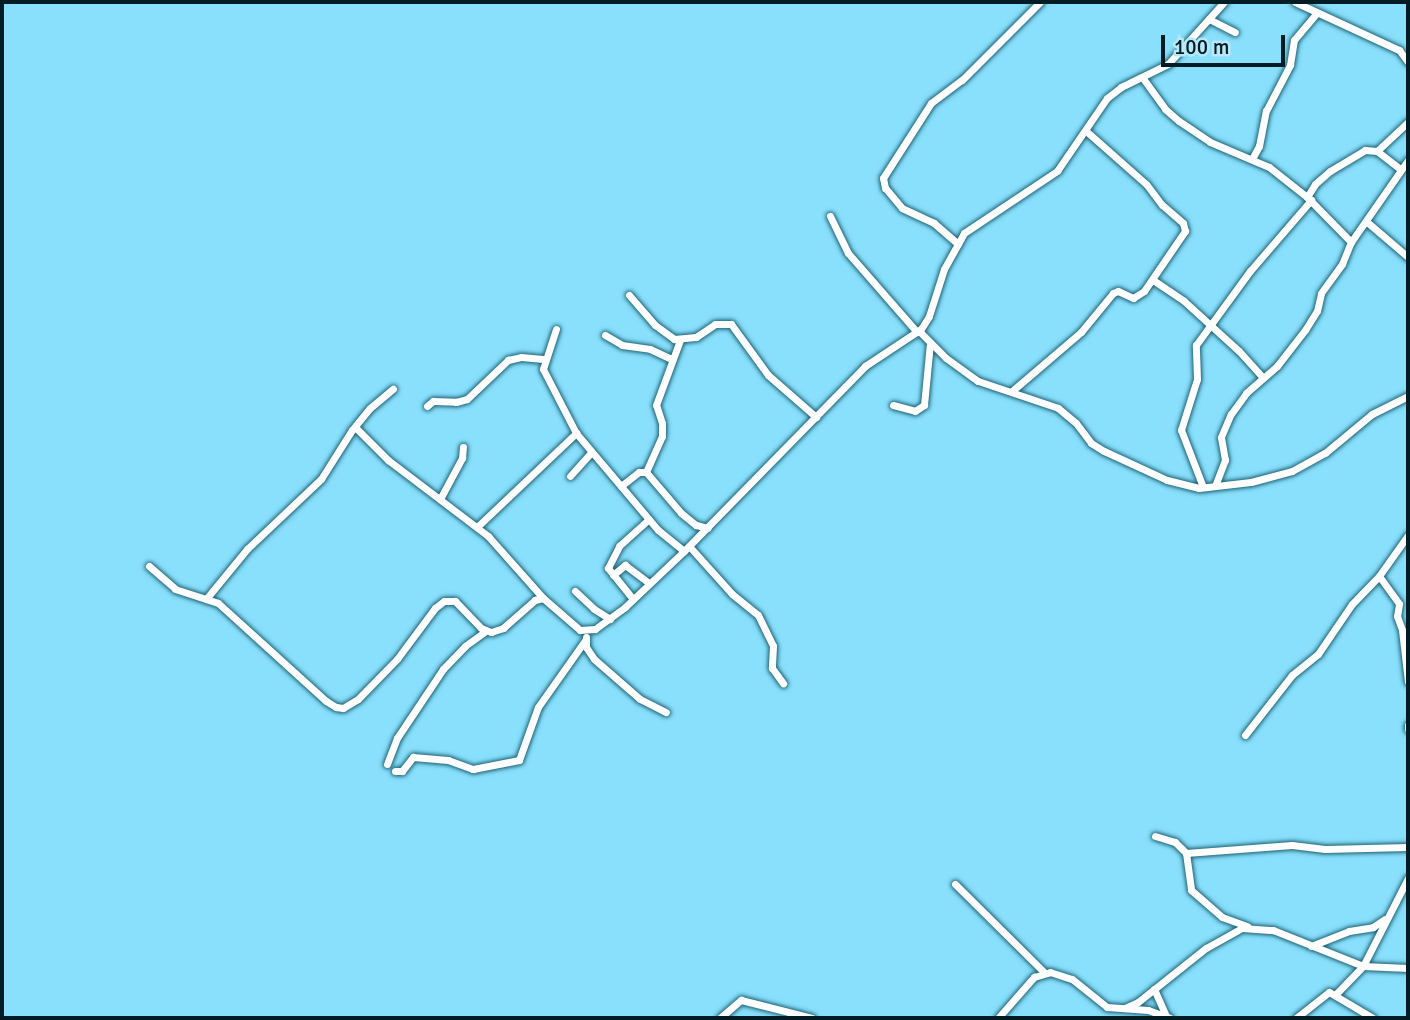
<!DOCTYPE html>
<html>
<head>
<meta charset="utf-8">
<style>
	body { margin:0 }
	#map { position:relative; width:1410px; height:1020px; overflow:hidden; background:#89e0fc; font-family:Signika,sans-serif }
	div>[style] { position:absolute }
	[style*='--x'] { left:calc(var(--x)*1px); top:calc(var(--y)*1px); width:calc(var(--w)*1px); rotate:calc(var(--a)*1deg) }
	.roads { filter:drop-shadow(0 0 2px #1d6377) drop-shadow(0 0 2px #1d6377) }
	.street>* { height:7px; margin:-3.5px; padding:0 3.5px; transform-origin:3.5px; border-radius:3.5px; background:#fff }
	span { translate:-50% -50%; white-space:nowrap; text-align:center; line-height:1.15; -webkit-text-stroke:7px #b7e8f9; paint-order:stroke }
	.frame { position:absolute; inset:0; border:4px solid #011c24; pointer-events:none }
	.scale { position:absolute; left:1161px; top:35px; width:124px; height:32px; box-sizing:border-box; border:4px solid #011c24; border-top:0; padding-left:9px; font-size:21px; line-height:24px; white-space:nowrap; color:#011c24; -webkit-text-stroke:5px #b7e8f9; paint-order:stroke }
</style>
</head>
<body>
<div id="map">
	<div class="roads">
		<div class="street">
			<i style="--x:1295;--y:2;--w:115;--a:24.8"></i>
			<i style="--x:1399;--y:50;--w:15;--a:53"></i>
			<i style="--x:1209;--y:19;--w:29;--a:27"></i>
			<i style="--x:1142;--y:77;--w:39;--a:54"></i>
			<i style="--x:1165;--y:109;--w:18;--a:41"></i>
			<i style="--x:1179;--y:121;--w:37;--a:34"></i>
			<i style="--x:1210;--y:142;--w:64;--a:23"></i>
			<i style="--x:1269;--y:167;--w:48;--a:38.3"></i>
			<i style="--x:1307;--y:197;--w:63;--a:45.6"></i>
			<i style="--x:1377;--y:151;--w:42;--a:-43.1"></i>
			<i style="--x:1252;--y:159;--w:15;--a:-62"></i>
			<i style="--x:1259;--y:146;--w:36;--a:-79"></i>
			<i style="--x:1266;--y:111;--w:52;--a:-62.4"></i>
			<i style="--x:1290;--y:65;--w:25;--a:-81"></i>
			<i style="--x:1294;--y:40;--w:35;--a:-50"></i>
			<i style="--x:1307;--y:197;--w:15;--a:-58"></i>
			<i style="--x:1315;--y:184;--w:20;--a:-41"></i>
			<i style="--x:1330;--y:171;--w:41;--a:-31"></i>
			<i style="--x:1365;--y:150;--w:12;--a:5"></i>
			<i style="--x:1377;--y:151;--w:29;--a:38"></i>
			<i style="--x:830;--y:216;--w:41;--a:64.1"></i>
			<i style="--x:848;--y:253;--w:105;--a:48.9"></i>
			<i style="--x:1367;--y:222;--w:54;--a:40.5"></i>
			<i style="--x:958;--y:244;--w:32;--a:-139"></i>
			<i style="--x:934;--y:223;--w:35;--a:-155"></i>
			<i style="--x:902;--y:208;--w:26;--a:-130"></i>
			<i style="--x:885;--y:188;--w:10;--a:-101"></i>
			<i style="--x:883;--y:178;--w:89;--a:-57.4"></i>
			<i style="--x:931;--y:103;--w:39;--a:-37"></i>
			<i style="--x:962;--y:80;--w:110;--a:-45"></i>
			<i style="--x:1153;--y:280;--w:37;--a:34"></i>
			<i style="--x:1184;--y:301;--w:74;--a:42.3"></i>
			<i style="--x:1239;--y:351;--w:36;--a:48"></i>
			<i style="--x:629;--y:295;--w:40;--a:49"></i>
			<i style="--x:655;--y:325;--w:24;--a:36"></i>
			<i style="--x:674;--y:339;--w:22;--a:-5"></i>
			<i style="--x:696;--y:337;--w:23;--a:-34"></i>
			<i style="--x:715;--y:324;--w:16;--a:0"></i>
			<i style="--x:731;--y:324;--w:63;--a:54"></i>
			<i style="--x:768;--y:375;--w:64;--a:41.2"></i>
			<i style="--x:556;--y:329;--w:42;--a:108"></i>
			<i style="--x:543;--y:369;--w:72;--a:62.7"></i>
			<i style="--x:576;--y:433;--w:127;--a:49.8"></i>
			<i style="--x:658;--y:530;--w:33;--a:39"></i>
			<i style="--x:919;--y:331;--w:38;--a:45"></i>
			<i style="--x:946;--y:358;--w:39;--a:36"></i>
			<i style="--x:978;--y:381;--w:84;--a:18.6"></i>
			<i style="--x:1058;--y:408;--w:23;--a:40"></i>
			<i style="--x:1076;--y:423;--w:25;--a:53"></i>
			<i style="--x:1091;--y:443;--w:15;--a:32"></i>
			<i style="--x:1104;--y:451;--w:69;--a:24.7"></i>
			<i style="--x:1167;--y:480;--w:33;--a:14"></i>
			<i style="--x:1199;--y:488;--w:52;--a:-6.6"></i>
			<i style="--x:1251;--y:482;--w:42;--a:-15"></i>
			<i style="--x:1292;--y:471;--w:38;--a:-29"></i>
			<i style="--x:1325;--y:453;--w:61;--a:-39.7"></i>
			<i style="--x:1372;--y:414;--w:40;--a:-26.6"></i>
			<i style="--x:605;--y:335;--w:20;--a:30"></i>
			<i style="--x:622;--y:345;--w:28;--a:8"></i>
			<i style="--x:650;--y:349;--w:23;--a:25"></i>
			<i style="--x:1012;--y:391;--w:91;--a:-40.5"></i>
			<i style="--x:1081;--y:332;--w:50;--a:-50.6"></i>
			<i style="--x:1113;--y:293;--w:5;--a:-22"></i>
			<i style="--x:1118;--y:291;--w:17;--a:25"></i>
			<i style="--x:1133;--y:298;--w:13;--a:-32"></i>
			<i style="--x:1144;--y:291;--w:73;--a:-55.7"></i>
			<i style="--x:1185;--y:231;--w:8;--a:-104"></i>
			<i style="--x:1183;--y:223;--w:28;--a:-139"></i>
			<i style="--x:1162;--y:205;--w:26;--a:-127"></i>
			<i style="--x:1146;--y:184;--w:81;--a:-138.5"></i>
			<i style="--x:893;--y:405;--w:23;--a:15"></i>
			<i style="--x:915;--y:411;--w:11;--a:-34"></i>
			<i style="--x:924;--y:405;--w:62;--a:-84.5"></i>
			<i style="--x:427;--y:406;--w:8;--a:-40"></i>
			<i style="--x:433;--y:401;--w:23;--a:2"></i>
			<i style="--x:456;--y:402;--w:11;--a:-15"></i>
			<i style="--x:467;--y:399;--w:57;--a:-43.6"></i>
			<i style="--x:508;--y:360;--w:13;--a:-13"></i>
			<i style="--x:521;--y:357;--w:22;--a:5"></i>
			<i style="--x:355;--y:427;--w:47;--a:45"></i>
			<i style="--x:388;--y:460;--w:126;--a:37.2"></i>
			<i style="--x:488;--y:536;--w:83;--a:48.4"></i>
			<i style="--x:646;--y:472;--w:39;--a:-66"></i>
			<i style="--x:662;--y:436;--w:13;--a:-90"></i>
			<i style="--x:662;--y:423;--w:19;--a:-108"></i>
			<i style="--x:656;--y:405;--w:69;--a:-69.7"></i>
			<i style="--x:570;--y:476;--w:31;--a:-48"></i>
			<i style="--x:621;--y:486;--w:23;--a:-38"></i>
			<i style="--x:639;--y:472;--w:7;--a:0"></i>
			<i style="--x:646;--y:472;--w:54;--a:49.5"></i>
			<i style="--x:681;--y:513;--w:19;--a:39"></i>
			<i style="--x:696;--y:525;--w:12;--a:14"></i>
			<i style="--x:1215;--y:486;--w:28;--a:-69"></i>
			<i style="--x:1225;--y:460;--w:23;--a:-100"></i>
			<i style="--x:1221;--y:437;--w:25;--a:-67"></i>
			<i style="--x:1231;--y:414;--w:26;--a:-54"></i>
			<i style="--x:1246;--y:393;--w:41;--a:-41.1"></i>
			<i style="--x:1277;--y:366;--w:46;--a:-52.1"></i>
			<i style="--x:1305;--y:330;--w:22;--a:-58"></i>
			<i style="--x:1317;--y:311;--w:18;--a:-77"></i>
			<i style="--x:1321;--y:293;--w:36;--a:-54"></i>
			<i style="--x:1342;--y:264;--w:24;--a:-68"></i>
			<i style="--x:1351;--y:242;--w:100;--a:-55.2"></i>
			<i style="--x:1203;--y:487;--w:61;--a:-111.1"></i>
			<i style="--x:1181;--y:430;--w:53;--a:-72.6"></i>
			<i style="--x:1197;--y:379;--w:34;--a:-92"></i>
			<i style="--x:1196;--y:345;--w:92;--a:-53.9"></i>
			<i style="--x:1250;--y:271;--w:94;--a:-49.3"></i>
			<i style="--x:440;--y:499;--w:47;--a:-61.8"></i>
			<i style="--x:462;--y:458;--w:11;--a:-85"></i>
			<i style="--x:477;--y:527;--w:137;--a:-43.5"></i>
			<i style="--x:689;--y:546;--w:64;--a:48.1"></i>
			<i style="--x:732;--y:594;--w:33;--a:39"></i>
			<i style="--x:758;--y:615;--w:34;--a:64"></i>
			<i style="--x:773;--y:646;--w:22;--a:93"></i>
			<i style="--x:772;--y:668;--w:19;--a:54"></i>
			<i style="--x:149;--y:566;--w:35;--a:41"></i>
			<i style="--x:175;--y:589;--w:45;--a:18"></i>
			<i style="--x:218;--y:603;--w:146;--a:42.2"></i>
			<i style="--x:326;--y:701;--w:12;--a:31"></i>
			<i style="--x:336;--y:707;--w:7;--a:8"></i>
			<i style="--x:343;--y:708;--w:17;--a:-31"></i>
			<i style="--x:358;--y:699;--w:56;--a:-45.7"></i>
			<i style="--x:397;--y:659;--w:64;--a:-53.3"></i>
			<i style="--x:435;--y:608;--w:11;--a:-38"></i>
			<i style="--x:444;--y:601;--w:11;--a:0"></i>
			<i style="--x:455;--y:601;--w:37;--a:46"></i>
			<i style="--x:481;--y:628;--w:11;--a:22"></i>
			<i style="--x:491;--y:632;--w:13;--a:-18"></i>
			<i style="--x:503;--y:628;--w:43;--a:-41.2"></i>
			<i style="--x:535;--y:600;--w:8;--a:-14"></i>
			<i style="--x:543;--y:598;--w:49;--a:40.9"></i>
			<i style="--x:580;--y:630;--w:15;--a:-4"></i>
			<i style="--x:595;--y:629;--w:37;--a:-36"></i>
			<i style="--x:625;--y:607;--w:81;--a:-43.5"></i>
			<i style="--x:684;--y:551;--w:259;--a:-45.6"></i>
			<i style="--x:865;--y:366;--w:67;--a:-33.5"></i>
			<i style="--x:921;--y:329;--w:15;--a:-58"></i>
			<i style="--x:929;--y:316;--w:49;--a:-72.3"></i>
			<i style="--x:944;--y:269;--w:41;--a:-60.9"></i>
			<i style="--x:964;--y:233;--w:112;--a:-33.7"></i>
			<i style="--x:1057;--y:171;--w:88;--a:-55.6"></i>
			<i style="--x:1107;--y:98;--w:18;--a:-38"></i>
			<i style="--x:1121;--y:87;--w:52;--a:-26.1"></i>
			<i style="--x:1168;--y:64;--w:84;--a:-47.9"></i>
			<i style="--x:613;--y:575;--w:16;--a:-40"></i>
			<i style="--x:625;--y:565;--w:30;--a:37"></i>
			<i style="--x:1379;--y:576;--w:34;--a:54"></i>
			<i style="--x:1399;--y:604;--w:12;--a:99"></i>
			<i style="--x:1397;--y:616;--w:15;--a:70"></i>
			<i style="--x:1402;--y:630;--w:52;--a:83.4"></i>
			<i style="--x:575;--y:591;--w:26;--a:43"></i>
			<i style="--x:594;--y:609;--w:19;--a:32"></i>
			<i style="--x:206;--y:599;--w:65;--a:-50.6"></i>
			<i style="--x:247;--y:549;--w:102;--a:-43.4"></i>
			<i style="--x:321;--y:479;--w:58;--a:-57.7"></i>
			<i style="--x:352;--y:430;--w:28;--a:-51"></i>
			<i style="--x:370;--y:408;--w:30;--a:-40"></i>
			<i style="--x:633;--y:599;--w:40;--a:-129"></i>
			<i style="--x:608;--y:568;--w:25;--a:-63"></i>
			<i style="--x:619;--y:546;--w:40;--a:-42"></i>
			<i style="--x:586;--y:637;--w:10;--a:90"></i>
			<i style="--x:586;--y:647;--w:14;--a:56"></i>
			<i style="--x:594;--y:659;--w:61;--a:41"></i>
			<i style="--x:640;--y:699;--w:29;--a:27"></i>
			<i style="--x:1408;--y:725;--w:4;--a:90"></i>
			<i style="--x:1245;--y:735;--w:76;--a:-51.9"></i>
			<i style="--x:1292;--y:675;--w:33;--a:-39"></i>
			<i style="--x:1318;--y:654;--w:60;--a:-55.8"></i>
			<i style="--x:1352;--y:604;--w:39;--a:-46"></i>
			<i style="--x:1379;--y:576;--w:50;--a:-54.7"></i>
			<i style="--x:387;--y:764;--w:28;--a:-69"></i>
			<i style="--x:397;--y:738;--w:83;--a:-56.3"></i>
			<i style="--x:443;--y:669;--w:32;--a:-46"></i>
			<i style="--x:465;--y:646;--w:26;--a:-36"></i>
			<i style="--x:395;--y:771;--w:7;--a:0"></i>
			<i style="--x:402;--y:771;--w:18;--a:-52"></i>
			<i style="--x:413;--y:757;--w:35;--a:5"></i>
			<i style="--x:448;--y:760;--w:27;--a:20"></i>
			<i style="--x:473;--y:769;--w:47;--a:-11.1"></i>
			<i style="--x:519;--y:760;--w:56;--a:-70.3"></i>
			<i style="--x:538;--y:707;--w:83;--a:-54.8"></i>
			<i style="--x:1155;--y:836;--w:21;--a:17"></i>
			<i style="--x:1175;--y:842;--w:16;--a:45"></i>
			<i style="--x:1186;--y:853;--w:37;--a:82"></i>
			<i style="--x:1191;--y:890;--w:41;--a:41.1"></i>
			<i style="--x:1222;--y:917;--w:27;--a:20"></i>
			<i style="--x:1186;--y:853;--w:106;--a:-4.3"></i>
			<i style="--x:1292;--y:845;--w:33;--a:7"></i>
			<i style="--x:1325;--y:849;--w:83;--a:-1.4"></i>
			<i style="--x:955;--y:884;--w:125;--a:44.7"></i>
			<i style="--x:1311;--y:946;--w:41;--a:-21.5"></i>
			<i style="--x:1349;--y:931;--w:24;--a:-9"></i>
			<i style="--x:1373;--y:927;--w:14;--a:-34"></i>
			<i style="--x:1154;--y:989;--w:30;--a:66"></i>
			<i style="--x:1335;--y:995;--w:40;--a:-46"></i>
			<i style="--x:1363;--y:966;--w:99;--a:-62.9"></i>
			<i style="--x:1125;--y:1008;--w:14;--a:-25"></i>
			<i style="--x:1138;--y:1002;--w:87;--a:-38.5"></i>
			<i style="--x:1206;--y:948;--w:41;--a:-29.1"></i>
			<i style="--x:1242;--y:928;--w:31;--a:4"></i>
			<i style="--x:1273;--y:930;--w:97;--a:21.8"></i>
			<i style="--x:1363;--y:966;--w:45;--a:2.5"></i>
			<i style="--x:720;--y:1018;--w:28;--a:-41"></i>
			<i style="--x:741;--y:1000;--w:73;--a:14.2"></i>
			<i style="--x:998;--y:1018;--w:55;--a:-48.7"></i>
			<i style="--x:1034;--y:977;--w:17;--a:-17"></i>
			<i style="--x:1050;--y:972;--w:23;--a:18"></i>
			<i style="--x:1072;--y:979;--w:45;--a:38.7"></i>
			<i style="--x:1107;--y:1007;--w:41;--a:4.2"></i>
			<i style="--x:1148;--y:1010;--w:23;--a:20"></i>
			<i style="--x:1296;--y:1018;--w:42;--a:-38.2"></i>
			<i style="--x:1329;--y:992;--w:51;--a:30.6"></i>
		</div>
	</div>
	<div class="frame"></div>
	<div class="scale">100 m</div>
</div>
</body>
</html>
